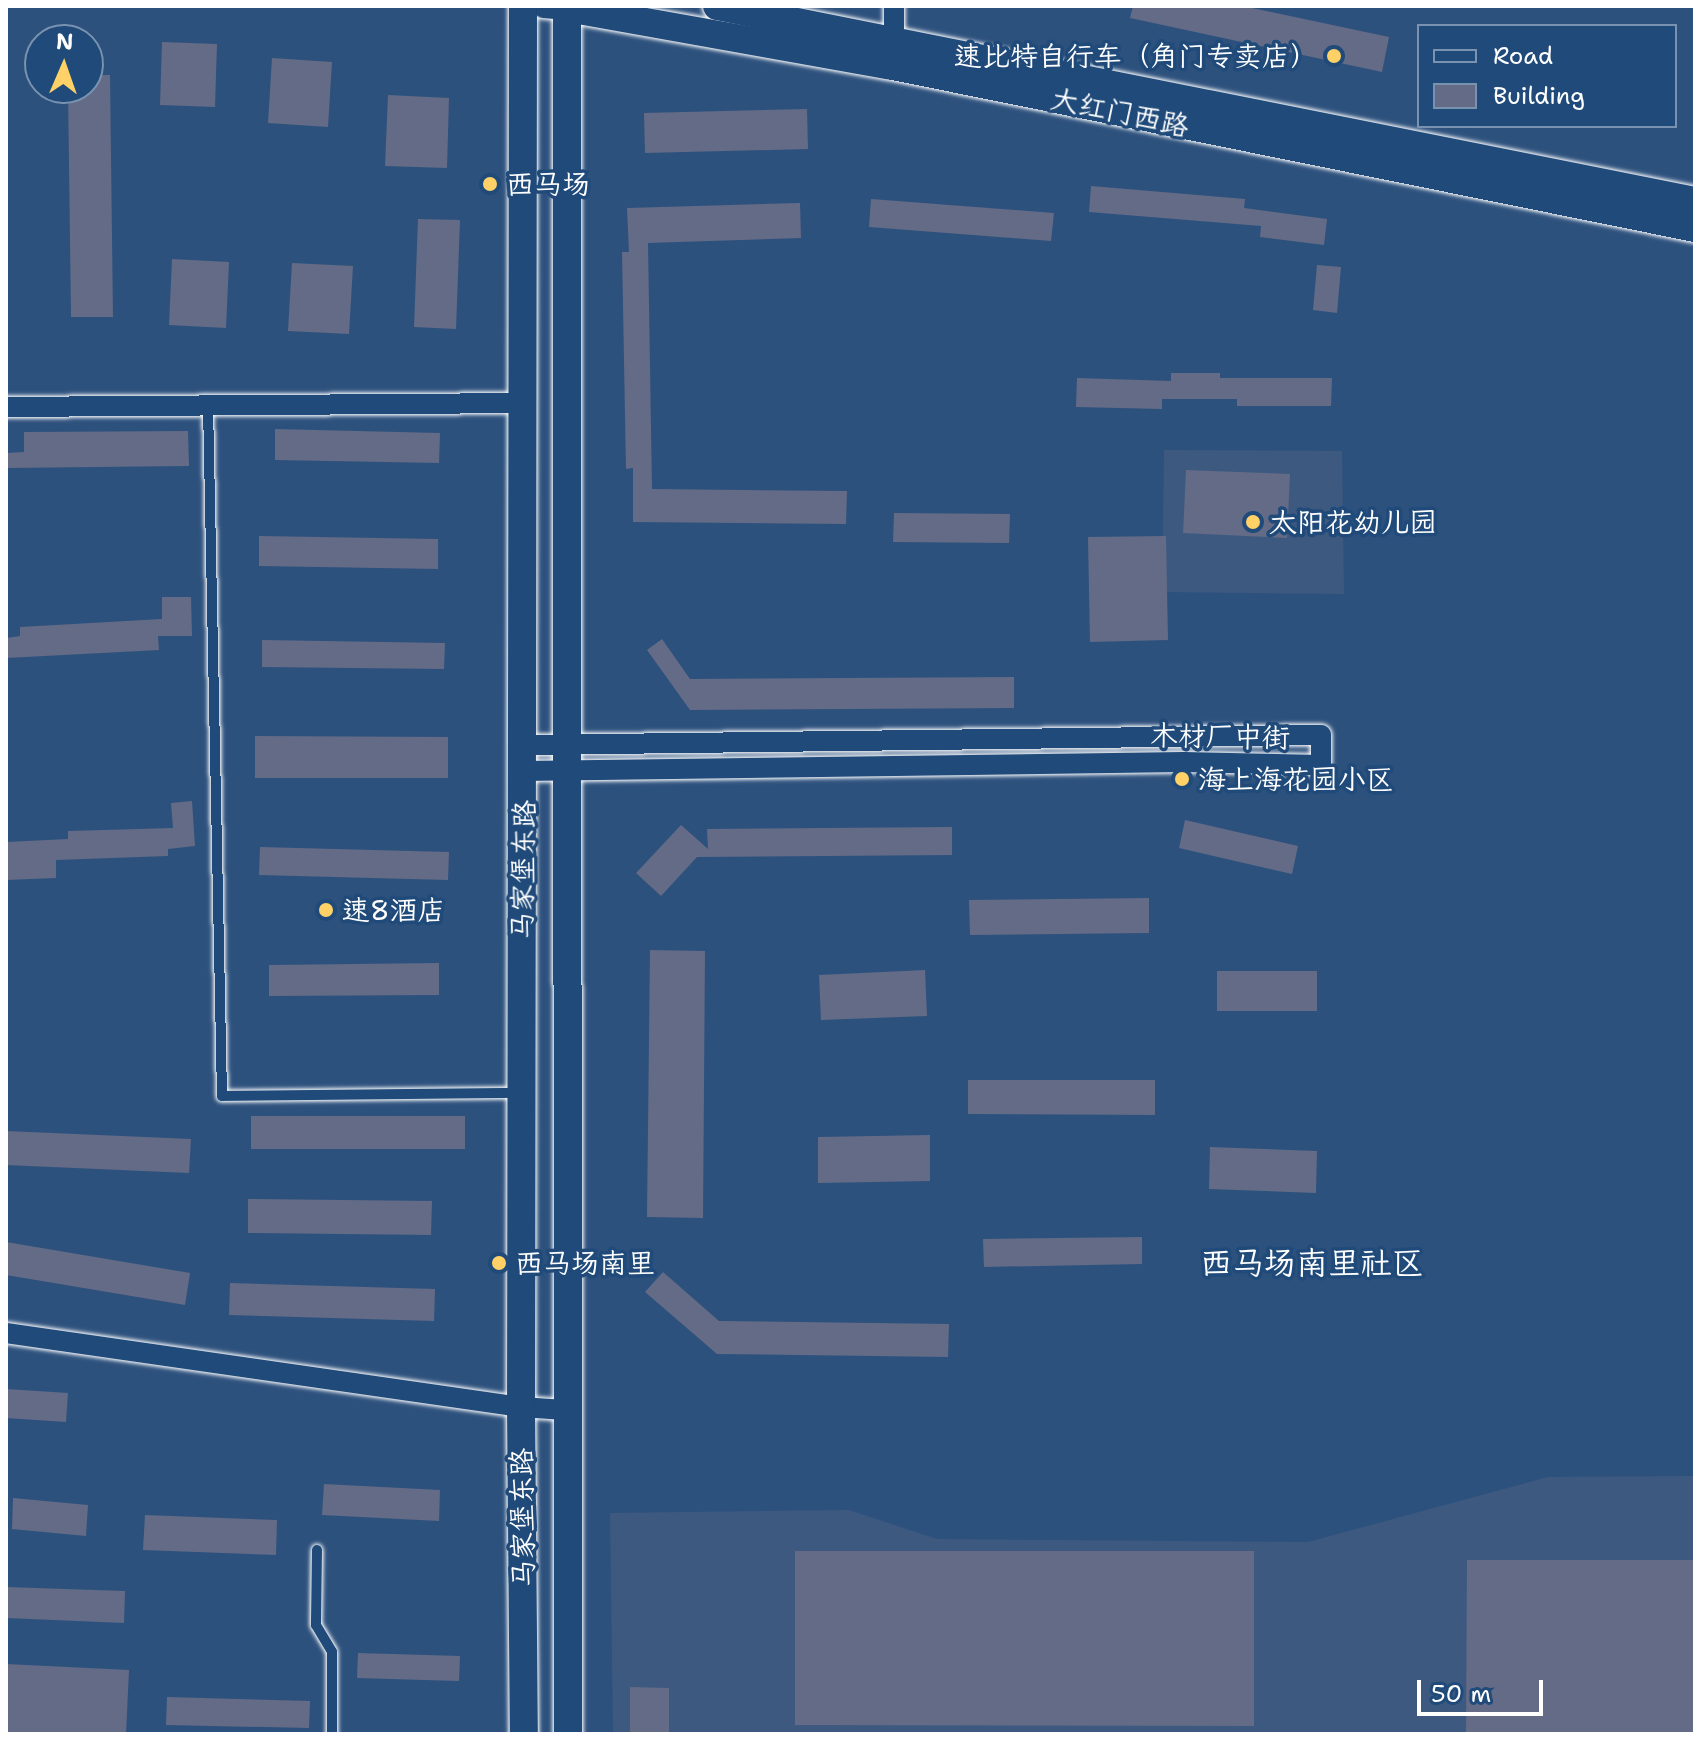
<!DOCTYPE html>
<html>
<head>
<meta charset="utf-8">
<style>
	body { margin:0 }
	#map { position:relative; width:1701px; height:1740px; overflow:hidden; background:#2d517d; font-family:"Shantell Sans","LXGW WenKai TC",sans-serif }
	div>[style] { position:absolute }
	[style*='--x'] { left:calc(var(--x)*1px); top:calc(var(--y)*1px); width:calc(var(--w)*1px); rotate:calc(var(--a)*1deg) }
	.built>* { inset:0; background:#3d5980 }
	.building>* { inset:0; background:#636b87 }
	.roads { filter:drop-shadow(0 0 2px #fff) drop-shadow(0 0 2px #fff) }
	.service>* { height:10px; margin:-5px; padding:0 5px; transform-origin:5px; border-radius:5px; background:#1f4a7a }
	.minor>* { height:20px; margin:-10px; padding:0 10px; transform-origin:10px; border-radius:10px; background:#1f4a7a }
	.tertiary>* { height:24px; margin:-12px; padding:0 12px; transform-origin:12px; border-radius:12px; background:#1f4a7a }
	.secondary>* { height:28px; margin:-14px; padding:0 14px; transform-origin:14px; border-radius:14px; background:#1f4a7a }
	.dots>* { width:22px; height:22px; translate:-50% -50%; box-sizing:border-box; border:4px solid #1f4a7a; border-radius:50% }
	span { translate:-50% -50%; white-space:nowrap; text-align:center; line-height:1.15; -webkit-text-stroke:7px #1f4a7a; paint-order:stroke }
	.poi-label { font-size:28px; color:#fff }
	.right { translate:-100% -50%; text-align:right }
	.left { translate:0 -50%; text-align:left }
	.street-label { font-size:28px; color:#fff }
	.quarter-label { font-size:32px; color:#fff }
	.frame { position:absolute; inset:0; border:8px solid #fff; pointer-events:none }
	.legend { position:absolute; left:1417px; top:24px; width:260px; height:104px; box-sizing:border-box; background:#1f4a7a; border:2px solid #7992af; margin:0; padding:10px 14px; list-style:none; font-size:24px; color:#fff }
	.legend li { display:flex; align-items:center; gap:16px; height:40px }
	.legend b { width:40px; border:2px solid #7992af }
	.north { position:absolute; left:24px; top:24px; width:80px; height:80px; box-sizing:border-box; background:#1f4a7a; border:2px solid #7992af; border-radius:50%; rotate:2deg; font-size:22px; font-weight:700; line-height:32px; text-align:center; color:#fff }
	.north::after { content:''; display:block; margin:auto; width:28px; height:36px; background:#ffd166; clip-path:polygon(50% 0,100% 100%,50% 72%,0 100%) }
	.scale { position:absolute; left:1417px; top:1680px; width:126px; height:36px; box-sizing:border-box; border:4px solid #fff; border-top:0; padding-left:10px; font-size:24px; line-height:28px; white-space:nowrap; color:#fff; -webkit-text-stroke:6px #1f4a7a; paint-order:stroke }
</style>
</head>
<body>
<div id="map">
	<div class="built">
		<i style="clip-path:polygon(1164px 450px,1342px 451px,1344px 594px,1162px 592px)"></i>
		<i style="clip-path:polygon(1695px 1476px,1695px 1734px,613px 1734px,610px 1513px,849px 1510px,937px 1539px,1308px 1542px,1548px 1477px)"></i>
	</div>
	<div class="building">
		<i style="clip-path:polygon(1133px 6px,1243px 6px,1389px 37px,1382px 72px,1130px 18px)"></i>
		<i style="clip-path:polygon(162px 42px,217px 44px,215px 107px,160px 105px)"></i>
		<i style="clip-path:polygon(272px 58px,332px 62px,328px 127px,268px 123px)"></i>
		<i style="clip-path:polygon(88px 75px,110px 75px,113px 317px,71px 317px,68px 88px,88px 88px)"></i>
		<i style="clip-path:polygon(388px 95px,449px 98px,447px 168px,385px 166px)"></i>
		<i style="clip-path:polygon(807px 109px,808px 149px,645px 153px,644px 113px)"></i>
		<i style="clip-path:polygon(1091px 186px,1245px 199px,1244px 208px,1327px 219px,1324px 245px,1260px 237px,1261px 226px,1089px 212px)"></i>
		<i style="clip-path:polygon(871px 199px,1054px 213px,1051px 241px,869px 227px)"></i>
		<i style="clip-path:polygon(800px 203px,801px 238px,648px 243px,652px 489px,847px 491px,846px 524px,633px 522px,633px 468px,626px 469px,622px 252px,629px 252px,627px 208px)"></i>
		<i style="clip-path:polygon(418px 219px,460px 220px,456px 329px,414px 327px)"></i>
		<i style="clip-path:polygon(172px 259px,229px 262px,226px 328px,169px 325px)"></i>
		<i style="clip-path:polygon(292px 263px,353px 266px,349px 334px,288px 331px)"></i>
		<i style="clip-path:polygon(1317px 265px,1341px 267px,1337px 313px,1313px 310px)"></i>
		<i style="clip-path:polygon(1171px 373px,1220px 373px,1220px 378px,1332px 378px,1331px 406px,1237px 406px,1237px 399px,1162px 399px,1162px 409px,1076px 407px,1077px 378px,1171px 381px)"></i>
		<i style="clip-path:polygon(275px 429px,440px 433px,439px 463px,275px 460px)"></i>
		<i style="clip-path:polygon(188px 431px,189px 466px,6px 468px,6px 453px,24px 452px,24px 432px)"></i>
		<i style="clip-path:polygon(1186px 470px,1290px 474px,1287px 538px,1183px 533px)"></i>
		<i style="clip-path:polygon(894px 513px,1010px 514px,1009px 543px,893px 542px)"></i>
		<i style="clip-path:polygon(259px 536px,438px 539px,438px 569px,259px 566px)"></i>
		<i style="clip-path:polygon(1166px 536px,1168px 640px,1090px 642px,1088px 537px)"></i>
		<i style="clip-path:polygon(162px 597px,191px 597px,192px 636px,158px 636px,159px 650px,6px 658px,6px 638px,20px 636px,20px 627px,162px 619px)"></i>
		<i style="clip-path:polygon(662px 639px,690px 679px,1014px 677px,1014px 708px,690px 710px,647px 650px)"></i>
		<i style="clip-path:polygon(262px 640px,445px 643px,444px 669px,262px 667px)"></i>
		<i style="clip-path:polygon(255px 736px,448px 737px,448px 778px,255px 778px)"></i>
		<i style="clip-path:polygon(192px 801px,195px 846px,168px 849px,168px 856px,56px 860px,56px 878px,6px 880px,6px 842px,68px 839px,68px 831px,173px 828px,171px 803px)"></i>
		<i style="clip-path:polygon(1185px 820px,1298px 846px,1292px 874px,1179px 848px)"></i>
		<i style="clip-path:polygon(681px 825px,708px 849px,707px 829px,952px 827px,952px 855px,697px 857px,661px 896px,636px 873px)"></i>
		<i style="clip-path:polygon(260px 847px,449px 852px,448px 880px,259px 875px)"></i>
		<i style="clip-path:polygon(1149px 898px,1149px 933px,970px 935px,969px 900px)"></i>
		<i style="clip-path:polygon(650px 950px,705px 951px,703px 1218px,647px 1217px)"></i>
		<i style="clip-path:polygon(439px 963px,439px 995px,269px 996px,269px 965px)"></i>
		<i style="clip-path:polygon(925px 970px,927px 1016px,821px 1020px,819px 975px)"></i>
		<i style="clip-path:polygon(1217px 971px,1317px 971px,1317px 1011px,1217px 1011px)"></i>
		<i style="clip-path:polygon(968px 1080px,1155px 1080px,1155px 1115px,968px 1114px)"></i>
		<i style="clip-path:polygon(251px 1116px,465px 1116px,465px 1149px,251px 1149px)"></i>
		<i style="clip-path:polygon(6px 1131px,191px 1139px,189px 1173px,6px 1165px)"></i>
		<i style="clip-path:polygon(930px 1135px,930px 1181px,818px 1183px,818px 1137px)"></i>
		<i style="clip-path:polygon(1210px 1147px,1317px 1151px,1316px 1193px,1209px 1189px)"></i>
		<i style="clip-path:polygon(248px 1199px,432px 1201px,431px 1235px,248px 1233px)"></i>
		<i style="clip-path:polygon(1142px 1237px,1142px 1264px,984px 1267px,983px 1239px)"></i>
		<i style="clip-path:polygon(6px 1242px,190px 1273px,185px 1305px,6px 1275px)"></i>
		<i style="clip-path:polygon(663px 1272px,719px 1321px,949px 1324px,948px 1357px,717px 1354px,645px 1292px)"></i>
		<i style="clip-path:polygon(230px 1283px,435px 1289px,434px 1321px,229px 1315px)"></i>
		<i style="clip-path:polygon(6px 1389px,68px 1393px,66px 1422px,6px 1418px)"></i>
		<i style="clip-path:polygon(324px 1484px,440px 1490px,439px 1521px,322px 1515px)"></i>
		<i style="clip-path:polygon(13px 1498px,88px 1505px,86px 1536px,12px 1529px)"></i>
		<i style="clip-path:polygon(145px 1515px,277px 1520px,276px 1555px,143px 1550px)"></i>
		<i style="clip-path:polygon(795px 1551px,1254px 1551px,1254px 1726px,795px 1725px)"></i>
		<i style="clip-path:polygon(1467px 1560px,1695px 1560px,1695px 1734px,1466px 1734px)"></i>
		<i style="clip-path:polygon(6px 1587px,125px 1591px,124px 1623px,6px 1618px)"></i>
		<i style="clip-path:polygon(358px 1653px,460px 1656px,459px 1681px,357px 1678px)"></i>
		<i style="clip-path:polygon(6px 1664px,129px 1670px,126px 1734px,6px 1734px)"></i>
		<i style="clip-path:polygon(630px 1687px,669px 1688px,669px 1734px,630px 1734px)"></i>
		<i style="clip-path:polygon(167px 1697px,310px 1701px,309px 1728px,166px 1725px)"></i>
	</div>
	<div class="roads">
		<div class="service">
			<i style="--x:208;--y:404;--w:692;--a:88.84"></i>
			<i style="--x:222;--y:1096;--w:298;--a:-0.6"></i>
			<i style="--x:317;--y:1550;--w:75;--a:90.8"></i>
			<i style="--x:316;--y:1625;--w:31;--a:59"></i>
			<i style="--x:332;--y:1652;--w:82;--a:90"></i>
		</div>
		<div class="minor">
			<i style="--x:894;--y:39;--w:33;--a:-90"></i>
			<i style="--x:6;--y:407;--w:517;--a:-0.44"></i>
			<i style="--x:524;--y:771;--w:660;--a:-0.78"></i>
			<i style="--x:1184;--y:762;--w:137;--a:1.3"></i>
			<i style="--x:1321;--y:765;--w:30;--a:-90"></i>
			<i style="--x:1321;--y:735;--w:796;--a:179.28"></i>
			<i style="--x:6;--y:1333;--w:520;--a:8.18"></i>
			<i style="--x:521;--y:1407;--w:44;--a:3.9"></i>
		</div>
		<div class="tertiary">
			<i style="--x:544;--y:6;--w:23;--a:5"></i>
		</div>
		<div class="secondary">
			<i style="--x:523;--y:6;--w:1401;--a:90.08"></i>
			<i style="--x:521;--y:1407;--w:327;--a:89.5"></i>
			<i style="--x:567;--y:6;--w:1728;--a:89.97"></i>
			<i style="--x:717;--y:6;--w:997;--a:11.28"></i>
			<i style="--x:567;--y:8;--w:326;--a:10.1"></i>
			<i style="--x:888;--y:65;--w:823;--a:11.42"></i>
		</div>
	</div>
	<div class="dots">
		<i style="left:1334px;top:56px;background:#ffd166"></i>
		<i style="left:490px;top:184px;background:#ffd166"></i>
		<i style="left:1253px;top:522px;background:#ffd166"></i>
		<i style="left:1182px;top:779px;background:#ffd166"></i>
		<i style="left:326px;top:910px;background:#ffd166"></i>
		<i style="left:499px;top:1263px;background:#ffd166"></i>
	</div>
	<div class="poi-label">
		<span class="right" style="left:1318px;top:56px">速比特自行车（角门专卖店）</span>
		<span class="left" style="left:506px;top:184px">西马场</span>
		<span class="left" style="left:1269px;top:522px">太阳花幼儿园</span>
		<span class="left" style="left:1198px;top:779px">海上海花园小区</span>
		<span class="left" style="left:342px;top:910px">速8酒店</span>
		<span class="left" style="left:515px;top:1263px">西马场南里</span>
	</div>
	<div class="street-label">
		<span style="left:1120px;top:112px;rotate:12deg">大红门西路</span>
		<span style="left:1220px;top:736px;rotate:1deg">木材厂中街</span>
		<span style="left:523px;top:870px;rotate:-89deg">马家堡东路</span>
		<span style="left:522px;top:1518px;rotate:-91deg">马家堡东路</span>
	</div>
	<div class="quarter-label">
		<span style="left:1312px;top:1263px">西马场南里社区</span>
	</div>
	<div class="frame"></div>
	<ul class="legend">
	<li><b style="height:10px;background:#1f4a7a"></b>Road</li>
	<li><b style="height:22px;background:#636b87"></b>Building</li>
	</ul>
	<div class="north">N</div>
	<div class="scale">50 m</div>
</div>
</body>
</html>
